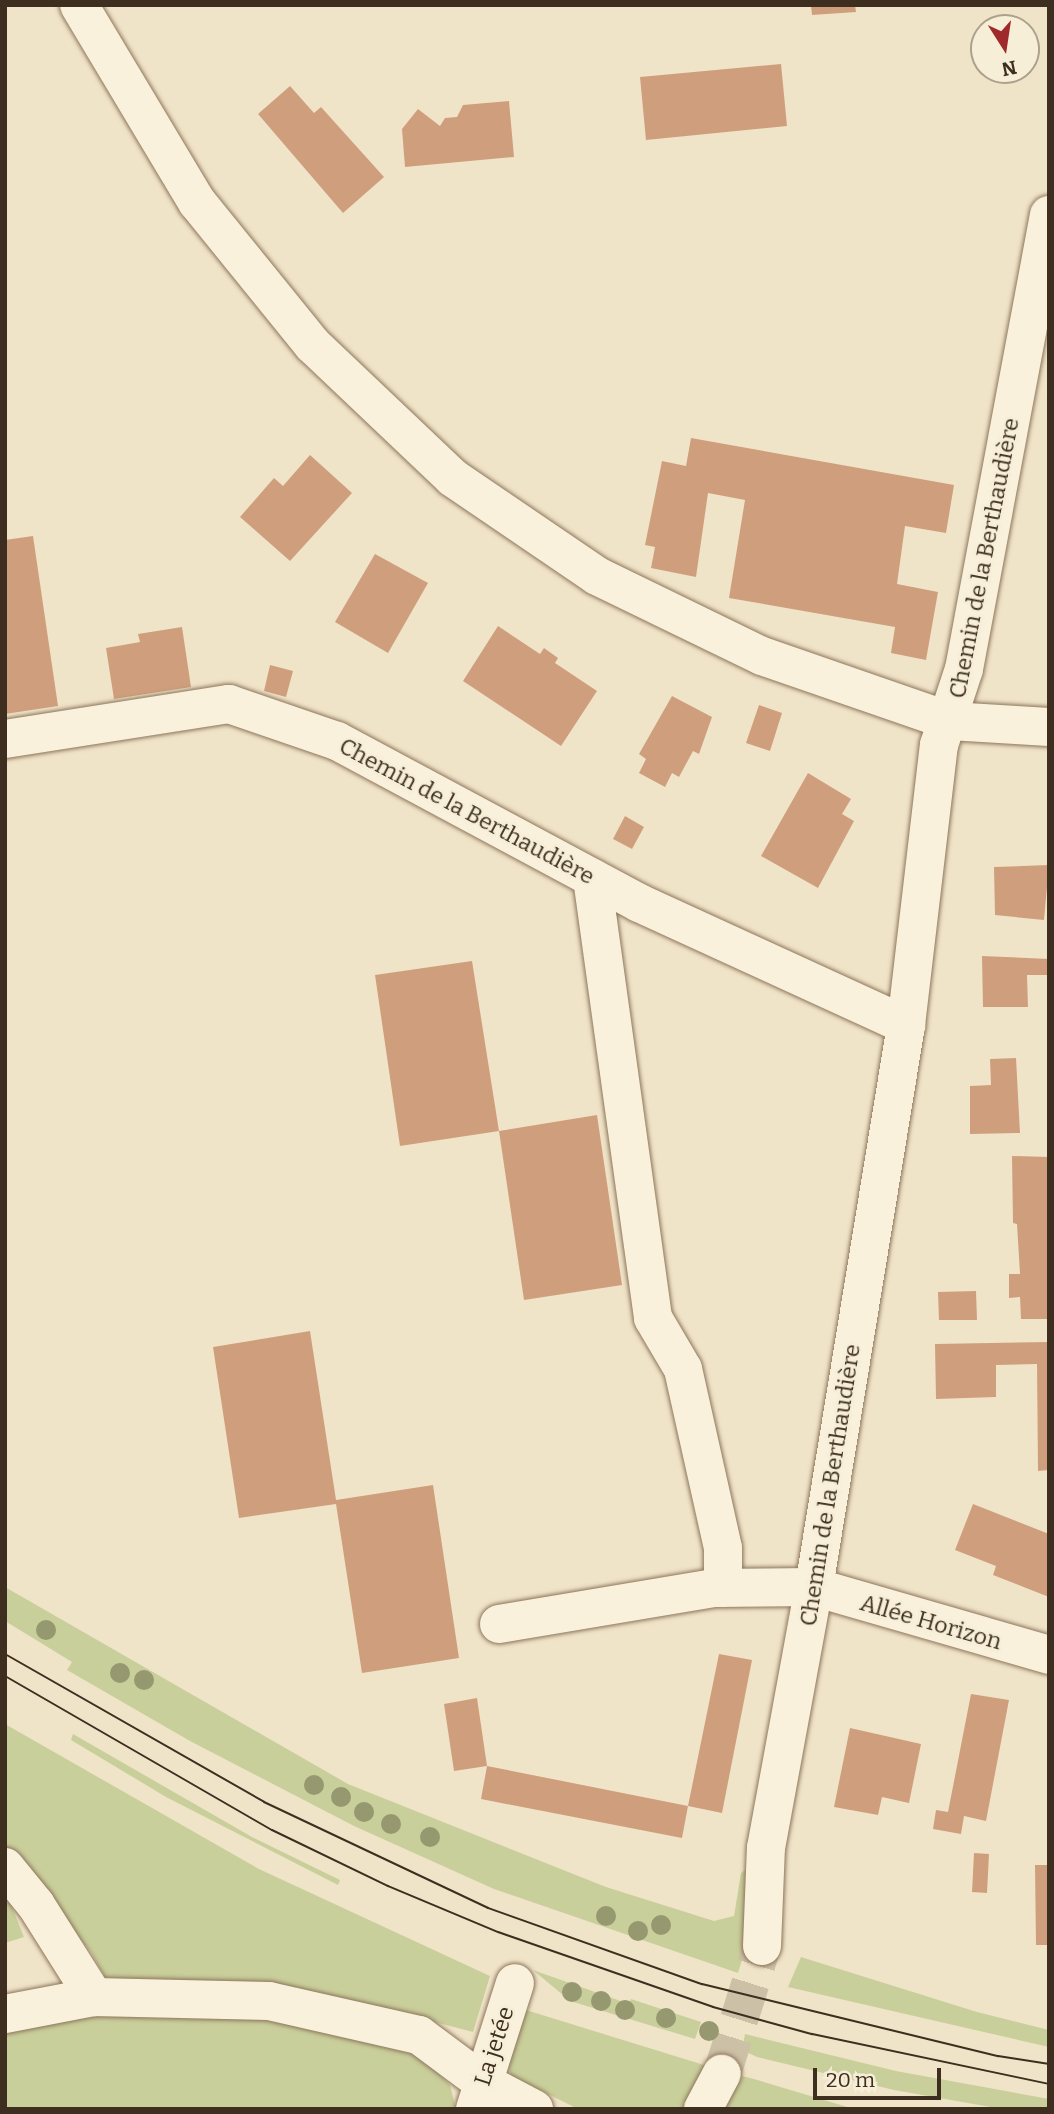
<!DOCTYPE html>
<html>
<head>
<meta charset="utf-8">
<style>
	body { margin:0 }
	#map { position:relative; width:1054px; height:2114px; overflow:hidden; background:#f0e4c8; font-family:Bitter,serif }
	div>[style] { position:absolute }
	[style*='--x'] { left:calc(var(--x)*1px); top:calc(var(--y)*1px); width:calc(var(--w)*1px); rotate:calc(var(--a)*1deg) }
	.green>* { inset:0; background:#c9cf9b }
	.building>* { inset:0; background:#cf9f7d }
	.minor-tunnel>* { height:38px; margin-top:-19px; transform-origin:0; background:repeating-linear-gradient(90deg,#ccc0a6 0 38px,transparent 0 57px) }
	.roads { filter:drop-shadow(0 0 2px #8d765c) drop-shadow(0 0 2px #8d765c) }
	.minor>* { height:38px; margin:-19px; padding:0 19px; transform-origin:19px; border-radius:19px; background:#faf1dc }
	.tram>* { height:2px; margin:-1px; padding:0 1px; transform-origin:1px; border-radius:1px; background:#3d2e20 }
	.trees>* { width:20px; height:20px; margin:-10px; border-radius:50%; background:#96986f }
	span { translate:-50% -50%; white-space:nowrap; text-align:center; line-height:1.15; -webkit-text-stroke:5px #f7eed8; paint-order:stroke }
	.street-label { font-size:23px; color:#3d2e20 }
	.frame { position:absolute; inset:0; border:7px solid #3d2e20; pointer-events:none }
	.north { position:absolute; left:970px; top:14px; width:70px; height:70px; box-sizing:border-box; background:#f7eed8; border:2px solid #ada18e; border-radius:50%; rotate:168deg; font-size:19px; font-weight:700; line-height:28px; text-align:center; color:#3d2e20 }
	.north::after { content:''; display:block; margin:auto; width:24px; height:32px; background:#9e2a2b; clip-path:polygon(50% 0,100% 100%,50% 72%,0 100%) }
	.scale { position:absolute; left:813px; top:2068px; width:128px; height:32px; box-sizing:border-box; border:4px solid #3d2e20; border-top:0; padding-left:9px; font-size:21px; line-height:24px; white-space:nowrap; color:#3d2e20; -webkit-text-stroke:5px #f7eed8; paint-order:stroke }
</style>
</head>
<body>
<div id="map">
	<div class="green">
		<i style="clip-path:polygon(5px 1587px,348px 1784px,606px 1887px,714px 1921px,734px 1916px,741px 1873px,750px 1867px,748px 1940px,738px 1973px,494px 1889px,354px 1826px,190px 1741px,67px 1670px,72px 1662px,5px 1621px)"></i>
		<i style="clip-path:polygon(5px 1724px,259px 1869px,490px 1976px,473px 2032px,404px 2014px,105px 1977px,91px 1952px,5px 1849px)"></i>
		<i style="clip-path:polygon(73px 1734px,252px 1837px,340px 1880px,338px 1885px,166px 1797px,71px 1740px)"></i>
		<i style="clip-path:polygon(5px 1890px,24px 1937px,5px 1943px)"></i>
		<i style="clip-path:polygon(801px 1957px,977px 2012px,1049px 2030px,1049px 2047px,788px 1987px)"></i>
		<i style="clip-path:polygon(533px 1970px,629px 2004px,631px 1999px,701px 2022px,695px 2039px,570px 2001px)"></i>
		<i style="clip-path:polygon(526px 2010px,704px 2065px,694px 2109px,578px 2109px,512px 2076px,507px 2065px)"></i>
		<i style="clip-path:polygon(226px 2014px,337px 2032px,422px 2057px,450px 2085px,456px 2109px,5px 2109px,5px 2026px,81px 2017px)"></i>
		<i style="clip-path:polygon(745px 2034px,896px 2071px,1049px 2099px,1049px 2109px,1002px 2109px,894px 2090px,757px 2057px,742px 2050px)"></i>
		<i style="clip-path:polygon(738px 2075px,754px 2079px,854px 2109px,723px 2109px)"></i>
	</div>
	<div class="building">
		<i style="clip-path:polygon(811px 5px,855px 5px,856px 12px,812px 15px)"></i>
		<i style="clip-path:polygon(781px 64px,787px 126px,646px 140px,640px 77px)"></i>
		<i style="clip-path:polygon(290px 86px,314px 113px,321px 107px,384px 177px,343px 213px,258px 114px)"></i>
		<i style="clip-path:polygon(509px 101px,514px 157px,405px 167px,402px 129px,418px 109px,440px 126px,445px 118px,457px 117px,463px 105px)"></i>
		<i style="clip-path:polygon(691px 438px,954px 485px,946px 533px,905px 526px,897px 584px,938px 592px,926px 660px,891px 653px,895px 627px,729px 598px,745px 500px,708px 493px,696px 577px,651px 568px,655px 547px,645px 545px,662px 461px,686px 466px)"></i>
		<i style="clip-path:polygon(310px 455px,352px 493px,290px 561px,240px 517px,274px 478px,283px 486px)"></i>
		<i style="clip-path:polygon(33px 536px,58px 706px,5px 714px,5px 540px)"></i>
		<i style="clip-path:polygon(375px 554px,428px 583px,388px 653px,335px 622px)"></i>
		<i style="clip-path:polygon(498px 626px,540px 654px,544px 648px,558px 658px,555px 663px,597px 691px,561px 746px,463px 681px)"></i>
		<i style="clip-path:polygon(182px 627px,191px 687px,114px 699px,106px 648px,140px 642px,138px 634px)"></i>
		<i style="clip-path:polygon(270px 665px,293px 671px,286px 697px,264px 691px)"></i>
		<i style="clip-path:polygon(672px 696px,712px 717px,699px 754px,693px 751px,679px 777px,672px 773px,665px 787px,639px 773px,646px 759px,639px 754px)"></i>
		<i style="clip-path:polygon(759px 705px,782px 713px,770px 751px,746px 743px)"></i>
		<i style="clip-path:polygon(808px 773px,851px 799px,842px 814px,854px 821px,818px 888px,761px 856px)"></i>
		<i style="clip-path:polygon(625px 816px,644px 827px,632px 849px,613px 839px)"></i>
		<i style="clip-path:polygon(1049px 865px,1044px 920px,995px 915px,994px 867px)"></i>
		<i style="clip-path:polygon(982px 956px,1049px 959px,1049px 975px,1027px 975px,1028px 1007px,983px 1007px)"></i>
		<i style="clip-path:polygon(472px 961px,499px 1131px,400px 1146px,375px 975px)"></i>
		<i style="clip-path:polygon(1016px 1058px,1020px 1133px,970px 1134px,970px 1086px,991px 1085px,990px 1059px)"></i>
		<i style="clip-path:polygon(597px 1115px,622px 1285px,524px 1300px,499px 1131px)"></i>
		<i style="clip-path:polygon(1012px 1156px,1049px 1157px,1049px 1319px,1021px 1319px,1020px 1297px,1009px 1298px,1009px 1274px,1020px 1274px,1017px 1224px,1013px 1223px)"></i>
		<i style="clip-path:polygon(976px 1291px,977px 1320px,939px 1320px,938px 1292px)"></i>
		<i style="clip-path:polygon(310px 1331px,336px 1500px,433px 1485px,459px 1658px,362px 1673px,336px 1504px,239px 1518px,213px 1347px)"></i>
		<i style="clip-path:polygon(1049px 1342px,1049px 1470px,1038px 1471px,1037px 1364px,996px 1365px,996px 1397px,936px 1399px,935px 1344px)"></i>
		<i style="clip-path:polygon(973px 1504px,1049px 1534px,1049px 1597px,993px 1575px,996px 1566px,955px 1550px)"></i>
		<i style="clip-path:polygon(719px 1654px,752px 1660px,722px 1813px,688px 1806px)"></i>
		<i style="clip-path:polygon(971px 1694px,1009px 1700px,986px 1821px,964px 1816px,961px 1834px,933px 1829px,936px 1810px,948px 1812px)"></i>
		<i style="clip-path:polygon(477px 1698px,487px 1766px,454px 1771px,444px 1704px)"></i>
		<i style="clip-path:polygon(850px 1728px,921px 1744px,909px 1803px,882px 1797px,878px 1815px,834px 1807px)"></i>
		<i style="clip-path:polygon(487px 1766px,688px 1806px,682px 1838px,481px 1799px)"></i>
		<i style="clip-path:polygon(974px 1853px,989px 1854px,987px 1893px,972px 1892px)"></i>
		<i style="clip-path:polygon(1035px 1865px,1049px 1865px,1049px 1945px,1036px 1945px)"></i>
	</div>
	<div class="minor-tunnel">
		<i style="--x:722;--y:2074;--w:134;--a:-72.6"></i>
	</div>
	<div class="roads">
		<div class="minor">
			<i style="--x:79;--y:5;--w:230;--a:59.1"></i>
			<i style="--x:197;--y:202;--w:184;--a:51"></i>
			<i style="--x:313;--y:345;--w:193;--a:43.5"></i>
			<i style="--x:453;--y:478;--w:174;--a:34.2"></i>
			<i style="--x:597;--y:576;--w:183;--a:25.9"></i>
			<i style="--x:762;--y:656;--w:199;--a:19.1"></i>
			<i style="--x:950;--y:721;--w:99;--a:3.5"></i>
			<i style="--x:5;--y:739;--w:227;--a:-8.9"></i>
			<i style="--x:229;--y:704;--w:114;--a:18.9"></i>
			<i style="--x:337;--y:741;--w:343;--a:28.2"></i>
			<i style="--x:639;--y:903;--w:294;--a:24.6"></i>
			<i style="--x:592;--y:878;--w:444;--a:82.1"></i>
			<i style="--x:653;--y:1318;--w:59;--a:59.5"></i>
			<i style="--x:683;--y:1369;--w:183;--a:77.4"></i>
			<i style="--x:723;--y:1548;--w:40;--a:90"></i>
			<i style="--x:499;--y:1624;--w:218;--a:-9.5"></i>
			<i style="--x:714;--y:1588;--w:100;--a:-0.6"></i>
			<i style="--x:814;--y:1587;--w:245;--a:16.1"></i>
			<i style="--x:5;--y:1867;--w:49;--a:50.8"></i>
			<i style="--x:36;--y:1905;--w:109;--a:57.8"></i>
			<i style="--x:762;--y:1946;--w:98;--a:-87.7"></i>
			<i style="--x:766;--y:1848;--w:265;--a:-79.6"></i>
			<i style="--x:814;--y:1587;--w:569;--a:-80.7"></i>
			<i style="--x:906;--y:1025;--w:282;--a:-83.3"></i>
			<i style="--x:939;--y:745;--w:80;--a:-71.8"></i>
			<i style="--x:964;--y:669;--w:462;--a:-79.4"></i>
			<i style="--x:5;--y:2014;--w:91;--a:-10.8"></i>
			<i style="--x:94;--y:1997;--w:175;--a:1.3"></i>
			<i style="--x:269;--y:2001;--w:154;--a:12.8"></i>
			<i style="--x:419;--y:2035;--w:77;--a:36.6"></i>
			<i style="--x:481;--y:2081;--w:60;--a:27.8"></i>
			<i style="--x:475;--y:2109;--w:132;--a:-72.4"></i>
			<i style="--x:703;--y:2109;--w:40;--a:-62"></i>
		</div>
	</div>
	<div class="tram">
		<i style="--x:5;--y:1654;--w:298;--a:29.7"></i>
		<i style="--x:264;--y:1802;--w:248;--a:25.3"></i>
		<i style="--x:488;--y:1908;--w:227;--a:19.6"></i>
		<i style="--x:702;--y:1984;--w:305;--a:13.7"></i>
		<i style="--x:998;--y:2056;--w:52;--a:8.9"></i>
		<i style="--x:5;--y:1676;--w:308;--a:30"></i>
		<i style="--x:272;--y:1830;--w:129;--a:25.8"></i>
		<i style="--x:388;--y:1886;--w:119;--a:22.7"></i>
		<i style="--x:498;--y:1932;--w:228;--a:19.2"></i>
		<i style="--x:713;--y:2007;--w:103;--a:15.3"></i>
		<i style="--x:812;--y:2034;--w:242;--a:11.9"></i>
	</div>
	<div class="trees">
		<i style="left:46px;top:1630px"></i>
		<i style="left:120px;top:1673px"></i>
		<i style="left:144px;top:1680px"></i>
		<i style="left:314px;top:1785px"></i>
		<i style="left:341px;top:1797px"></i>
		<i style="left:364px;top:1812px"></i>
		<i style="left:391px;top:1824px"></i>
		<i style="left:430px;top:1837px"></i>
		<i style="left:606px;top:1916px"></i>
		<i style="left:661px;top:1925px"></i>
		<i style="left:638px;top:1931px"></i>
		<i style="left:572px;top:1992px"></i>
		<i style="left:601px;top:2001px"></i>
		<i style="left:625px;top:2010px"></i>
		<i style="left:666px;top:2018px"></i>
		<i style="left:709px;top:2031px"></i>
	</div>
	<div class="street-label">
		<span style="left:984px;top:558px;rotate:-79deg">Chemin de la Berthaudière</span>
		<span style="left:467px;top:811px;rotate:28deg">Chemin de la Berthaudière</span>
		<span style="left:830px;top:1485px;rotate:-81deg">Chemin de la Berthaudière</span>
		<span style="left:931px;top:1622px;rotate:16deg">Allée Horizon</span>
		<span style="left:494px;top:2046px;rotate:-72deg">La jetée</span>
	</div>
	<div class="frame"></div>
	<div class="north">N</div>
	<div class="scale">20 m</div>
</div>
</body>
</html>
